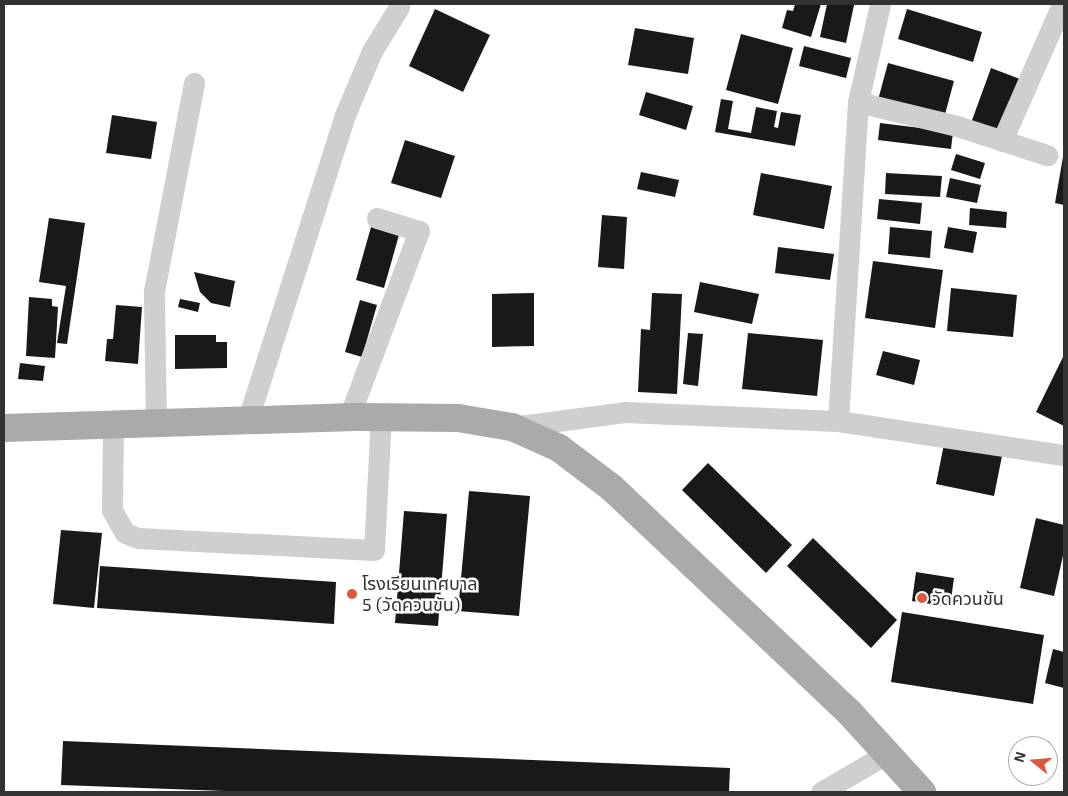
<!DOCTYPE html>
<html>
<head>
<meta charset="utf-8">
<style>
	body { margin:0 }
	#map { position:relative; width:1068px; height:796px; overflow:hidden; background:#fff; font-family:"Exo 2","Noto Sans Thai",sans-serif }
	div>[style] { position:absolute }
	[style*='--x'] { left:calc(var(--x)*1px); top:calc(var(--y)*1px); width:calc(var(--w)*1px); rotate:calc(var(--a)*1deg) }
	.building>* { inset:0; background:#191919 }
	.minor>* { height:21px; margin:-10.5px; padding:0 10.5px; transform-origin:10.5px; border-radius:10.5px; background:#cfcfcf }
	.major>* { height:28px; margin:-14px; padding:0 14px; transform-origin:14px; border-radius:14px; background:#aaa }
	.dots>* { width:14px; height:14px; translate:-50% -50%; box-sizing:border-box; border:2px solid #fff; border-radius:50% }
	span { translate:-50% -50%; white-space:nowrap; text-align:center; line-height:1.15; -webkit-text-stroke:5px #fff; paint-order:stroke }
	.poi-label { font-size:18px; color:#323232 }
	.left { translate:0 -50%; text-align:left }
	.frame { position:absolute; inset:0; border:5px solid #323232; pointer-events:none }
	.north { position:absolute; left:1008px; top:736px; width:50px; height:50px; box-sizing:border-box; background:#fff; border:1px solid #adadad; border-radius:50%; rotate:287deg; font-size:14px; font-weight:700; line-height:20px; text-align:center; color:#323232 }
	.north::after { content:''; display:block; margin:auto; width:18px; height:22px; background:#db5841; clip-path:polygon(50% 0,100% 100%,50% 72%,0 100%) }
</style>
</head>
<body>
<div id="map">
	<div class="building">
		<i style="clip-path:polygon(795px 4px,821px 4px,811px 37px,782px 28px,787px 10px,793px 11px)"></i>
		<i style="clip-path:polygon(827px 4px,854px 5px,846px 43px,820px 37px)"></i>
		<i style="clip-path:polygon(435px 9px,490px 35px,463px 92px,409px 66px)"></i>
		<i style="clip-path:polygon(907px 9px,982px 32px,973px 62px,898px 39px)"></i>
		<i style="clip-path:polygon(635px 28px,694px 38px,688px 74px,628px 65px)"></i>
		<i style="clip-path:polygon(741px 34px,793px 48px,778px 104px,726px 90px)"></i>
		<i style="clip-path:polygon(804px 46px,851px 58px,846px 78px,799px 66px)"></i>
		<i style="clip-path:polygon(888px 63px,954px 81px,944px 118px,878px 100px)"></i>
		<i style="clip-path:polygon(991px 68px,1020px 79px,1000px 134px,971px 123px)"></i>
		<i style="clip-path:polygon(646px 92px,693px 106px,686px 130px,639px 115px)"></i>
		<i style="clip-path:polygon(721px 99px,733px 101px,728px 129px,751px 133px,756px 107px,777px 111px,774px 127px,778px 128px,781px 112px,801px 115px,795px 146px,715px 132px)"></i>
		<i style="clip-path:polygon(112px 115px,157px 122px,151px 159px,106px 153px)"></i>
		<i style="clip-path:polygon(880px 123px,953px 132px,951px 149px,878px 140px)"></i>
		<i style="clip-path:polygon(405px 140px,455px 156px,441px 198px,391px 183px)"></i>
		<i style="clip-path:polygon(956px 154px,985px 163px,980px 179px,951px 170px)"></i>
		<i style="clip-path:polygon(1063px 157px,1064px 157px,1064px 205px,1055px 203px)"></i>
		<i style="clip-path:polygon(641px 172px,679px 180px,675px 197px,637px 189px)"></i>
		<i style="clip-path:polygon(761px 173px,832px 186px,824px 229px,753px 215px)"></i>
		<i style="clip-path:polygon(886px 173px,942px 176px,940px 197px,885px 194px)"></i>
		<i style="clip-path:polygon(950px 178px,981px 185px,977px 203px,946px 197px)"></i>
		<i style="clip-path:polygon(879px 199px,922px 203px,920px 224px,877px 219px)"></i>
		<i style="clip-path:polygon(970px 208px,1007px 212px,1006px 228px,969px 225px)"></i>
		<i style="clip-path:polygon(602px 215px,627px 217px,624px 269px,598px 267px)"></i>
		<i style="clip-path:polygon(49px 218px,85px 223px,67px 344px,57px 343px,66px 286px,39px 282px)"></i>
		<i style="clip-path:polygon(371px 227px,399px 235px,384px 288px,356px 280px)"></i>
		<i style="clip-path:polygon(890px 227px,932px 231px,930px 258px,888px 254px)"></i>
		<i style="clip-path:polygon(948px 227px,977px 232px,973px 253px,944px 248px)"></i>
		<i style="clip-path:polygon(778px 247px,834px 254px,830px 280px,775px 273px)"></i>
		<i style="clip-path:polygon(873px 261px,943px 270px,935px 328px,865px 318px)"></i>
		<i style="clip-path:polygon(194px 272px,235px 281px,230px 307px,211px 303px,200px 292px)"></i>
		<i style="clip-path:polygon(700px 282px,759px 294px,752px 324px,694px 312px)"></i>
		<i style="clip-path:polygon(951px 288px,1017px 295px,1013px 337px,947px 331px)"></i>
		<i style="clip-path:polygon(534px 293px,534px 346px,492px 347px,492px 294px)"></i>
		<i style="clip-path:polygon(652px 293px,682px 294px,677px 394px,638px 392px,641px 329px,650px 330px)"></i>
		<i style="clip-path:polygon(29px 297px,52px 299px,52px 306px,58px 307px,55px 358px,26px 356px)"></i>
		<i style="clip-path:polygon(180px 299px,200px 303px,198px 312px,178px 307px)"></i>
		<i style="clip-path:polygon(360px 300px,377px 305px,362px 357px,345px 352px)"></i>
		<i style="clip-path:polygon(116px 305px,142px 307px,138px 364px,105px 361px,107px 339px,113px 339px)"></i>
		<i style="clip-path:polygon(688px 333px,703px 334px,698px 386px,683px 384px)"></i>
		<i style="clip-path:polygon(748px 333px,823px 340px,817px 396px,742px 389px)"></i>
		<i style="clip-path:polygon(175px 335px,216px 335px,216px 342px,227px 342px,227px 368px,175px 369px)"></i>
		<i style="clip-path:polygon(883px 351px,920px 360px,914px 385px,876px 375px)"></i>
		<i style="clip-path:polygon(1064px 355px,1064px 426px,1036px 412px)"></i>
		<i style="clip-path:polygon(20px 363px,45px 366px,43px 381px,18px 379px)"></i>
		<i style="clip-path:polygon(944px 444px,1002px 456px,994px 496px,936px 484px)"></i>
		<i style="clip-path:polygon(708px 463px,792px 545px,766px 573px,682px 490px)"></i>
		<i style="clip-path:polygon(469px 491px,530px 496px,519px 616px,458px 611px)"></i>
		<i style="clip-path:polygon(404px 511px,447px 514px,438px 626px,395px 623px)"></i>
		<i style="clip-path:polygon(1036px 518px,1064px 525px,1064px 551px,1054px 596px,1020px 588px)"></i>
		<i style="clip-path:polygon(61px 530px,102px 533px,94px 608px,53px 604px)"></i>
		<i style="clip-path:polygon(813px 538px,897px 620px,871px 648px,787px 566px)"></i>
		<i style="clip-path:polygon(100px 566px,336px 582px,334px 624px,97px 608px)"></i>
		<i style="clip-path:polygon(916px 572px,954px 578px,950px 607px,912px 601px)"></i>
		<i style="clip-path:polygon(902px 612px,1044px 635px,1033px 704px,891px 682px)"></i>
		<i style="clip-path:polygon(1053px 649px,1064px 652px,1064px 688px,1045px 683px)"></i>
		<i style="clip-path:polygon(63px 741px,730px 768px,729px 792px,252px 792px,61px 785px)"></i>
	</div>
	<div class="minor">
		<i style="--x:858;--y:102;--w:102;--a:13.6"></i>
		<i style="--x:957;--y:126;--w:95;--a:17.9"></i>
		<i style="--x:1002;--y:141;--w:150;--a:-66.3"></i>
		<i style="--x:349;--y:417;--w:199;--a:-69.4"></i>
		<i style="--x:419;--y:231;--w:44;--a:-162.8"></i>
		<i style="--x:838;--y:421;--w:320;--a:-86.4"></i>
		<i style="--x:858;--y:102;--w:100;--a:-77.3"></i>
		<i style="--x:247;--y:422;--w:322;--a:-72.3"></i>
		<i style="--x:345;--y:115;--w:69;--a:-67.1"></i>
		<i style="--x:372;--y:51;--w:52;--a:-58.5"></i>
		<i style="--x:156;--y:425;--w:134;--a:-90.9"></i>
		<i style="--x:154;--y:291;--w:212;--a:-79.1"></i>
		<i style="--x:113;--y:426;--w:84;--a:90.7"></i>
		<i style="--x:112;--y:510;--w:26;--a:61"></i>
		<i style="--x:125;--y:533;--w:14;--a:21"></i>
		<i style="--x:138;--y:538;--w:236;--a:2.9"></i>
		<i style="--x:374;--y:550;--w:133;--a:-87"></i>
		<i style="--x:512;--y:427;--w:113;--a:-7.6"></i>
		<i style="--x:624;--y:412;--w:214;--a:2.4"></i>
		<i style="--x:838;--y:421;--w:229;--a:8.6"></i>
		<i style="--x:821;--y:792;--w:78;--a:-30.2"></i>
	</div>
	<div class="major">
		<i style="--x:4;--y:428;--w:358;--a:-1.8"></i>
		<i style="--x:362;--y:417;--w:96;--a:0.6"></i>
		<i style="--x:458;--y:418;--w:55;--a:9.5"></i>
		<i style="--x:512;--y:427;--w:51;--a:24.1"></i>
		<i style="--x:559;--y:448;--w:66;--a:37"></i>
		<i style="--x:612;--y:488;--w:325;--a:43.4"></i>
		<i style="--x:848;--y:711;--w:110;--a:47.6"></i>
	</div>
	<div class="dots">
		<i style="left:352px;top:594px;background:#db5841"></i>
		<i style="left:922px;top:598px;background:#db5841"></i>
	</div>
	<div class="poi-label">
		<span class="left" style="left:362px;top:594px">โรงเรียนเทศบาล<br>5 (วัดควนขัน)</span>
		<span class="left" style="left:932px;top:598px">วัดควนขัน</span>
	</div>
	<div class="frame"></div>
	<div class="north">N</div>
</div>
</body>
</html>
